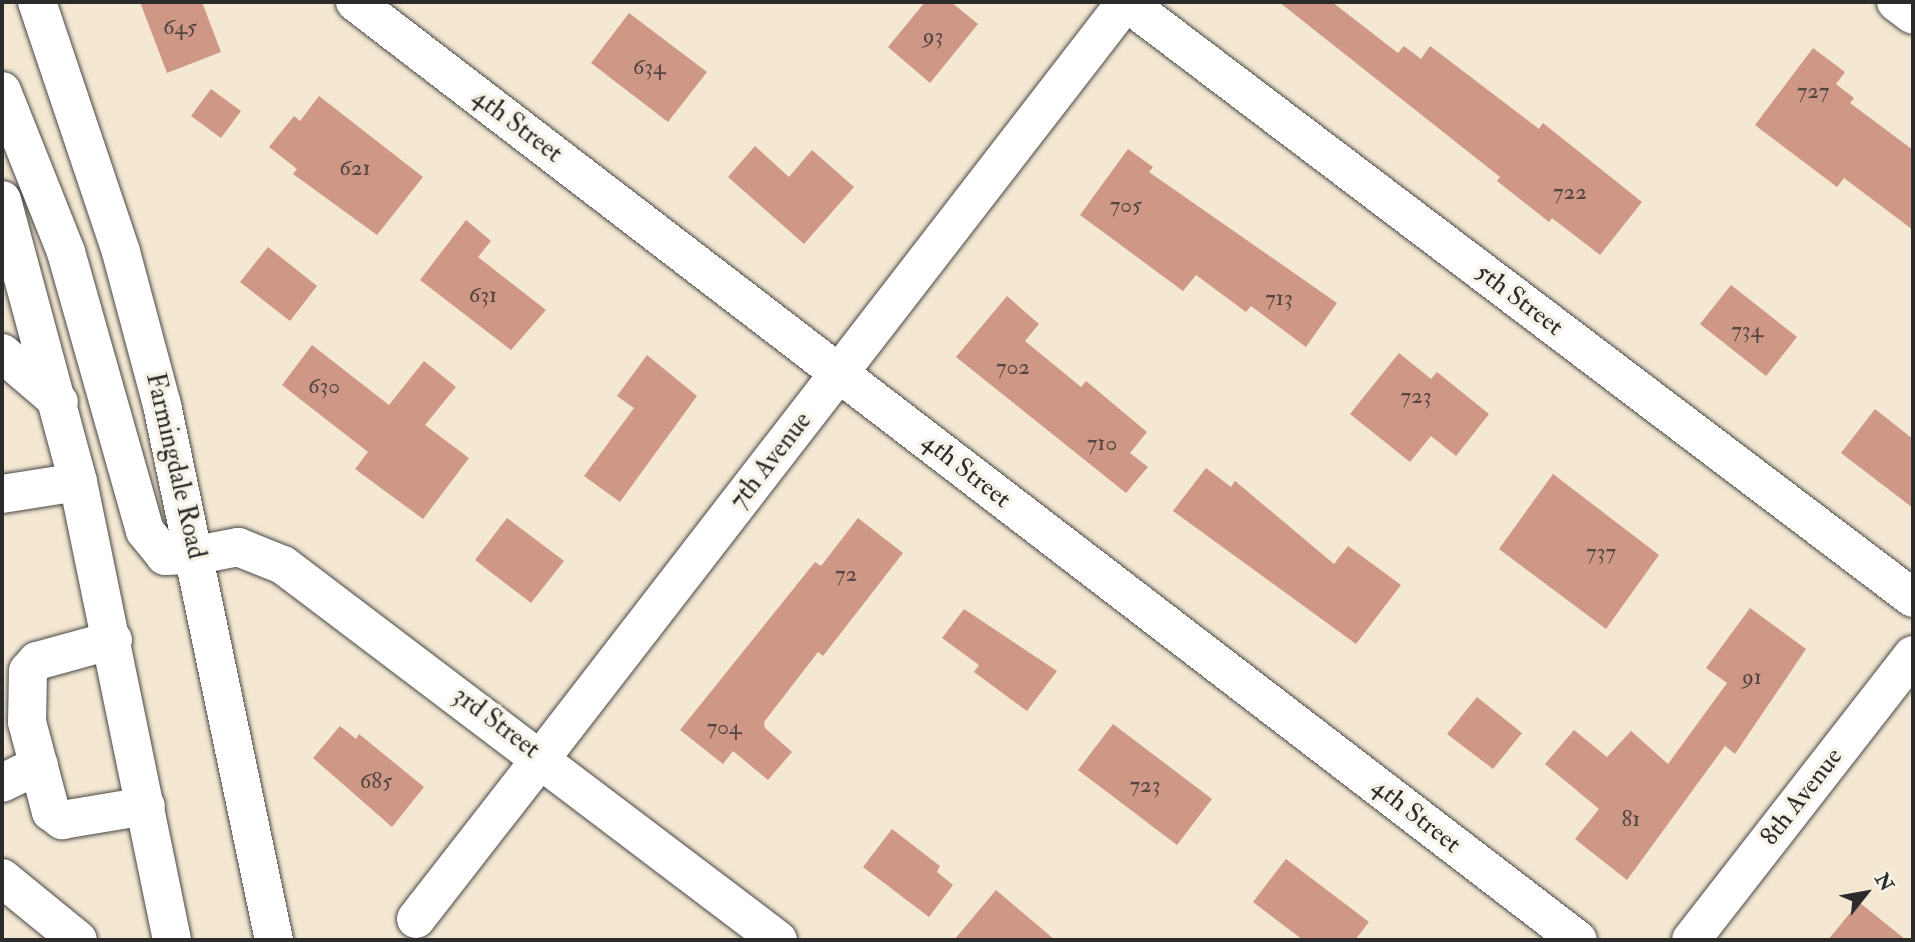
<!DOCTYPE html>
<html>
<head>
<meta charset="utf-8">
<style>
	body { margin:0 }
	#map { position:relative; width:1915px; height:942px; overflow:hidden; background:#f4e8d3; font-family:"IM FELL Double Pica",serif }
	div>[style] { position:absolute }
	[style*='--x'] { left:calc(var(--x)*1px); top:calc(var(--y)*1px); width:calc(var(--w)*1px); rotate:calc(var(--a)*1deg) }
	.building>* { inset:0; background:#cf9886 }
	.roads { filter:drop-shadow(0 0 2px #494744) drop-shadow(0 0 2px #494744) }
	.minor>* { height:38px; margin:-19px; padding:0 19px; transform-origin:19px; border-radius:19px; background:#fff }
	.major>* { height:38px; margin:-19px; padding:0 19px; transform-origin:19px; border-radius:19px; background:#fff }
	span { translate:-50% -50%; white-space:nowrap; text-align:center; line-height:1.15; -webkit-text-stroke:7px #f7f3e8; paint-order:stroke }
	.number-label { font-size:23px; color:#544642 }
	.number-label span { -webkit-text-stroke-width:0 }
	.street-label { font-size:26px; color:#2b2b2b }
	.frame { position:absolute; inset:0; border:4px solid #2b2b2b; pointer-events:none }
	.north { position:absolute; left:1831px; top:858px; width:70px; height:70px; -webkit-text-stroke:5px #f7f3e8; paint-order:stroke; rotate:59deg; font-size:19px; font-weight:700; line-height:28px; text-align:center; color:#2b2b2b }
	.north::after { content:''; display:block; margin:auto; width:24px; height:32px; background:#2b2b2b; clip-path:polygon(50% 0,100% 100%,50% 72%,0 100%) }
</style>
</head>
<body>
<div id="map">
	<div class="building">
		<i style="clip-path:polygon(140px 2px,202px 2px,221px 52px,167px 73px)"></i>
		<i style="clip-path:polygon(925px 2px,951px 2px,978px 24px,930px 83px,888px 47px)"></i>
		<i style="clip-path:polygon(1279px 2px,1332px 2px,1398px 53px,1404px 46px,1421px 59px,1430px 46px,1539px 129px,1543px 123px,1642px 202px,1600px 255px,1552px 218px,1549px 222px,1497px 181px,1500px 177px)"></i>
		<i style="clip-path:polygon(629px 13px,707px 72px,668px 122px,591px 63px)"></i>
		<i style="clip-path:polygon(1813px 48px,1845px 72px,1836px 84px,1854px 98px,1850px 103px,1913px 150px,1913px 230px,1844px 178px,1837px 187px,1755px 125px)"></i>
		<i style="clip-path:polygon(211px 89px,241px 111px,221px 138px,191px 116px)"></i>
		<i style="clip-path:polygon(319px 96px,423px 177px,377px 235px,293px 174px,297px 169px,269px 147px,294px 116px,300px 121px)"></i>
		<i style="clip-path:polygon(755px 146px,789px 177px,812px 150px,854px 187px,804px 244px,728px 177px)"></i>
		<i style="clip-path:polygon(1128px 149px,1153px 167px,1149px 172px,1337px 303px,1306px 347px,1251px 306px,1246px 312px,1196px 275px,1183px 291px,1080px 215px)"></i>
		<i style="clip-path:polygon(466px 220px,491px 241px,478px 257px,546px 310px,511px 350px,420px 280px)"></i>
		<i style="clip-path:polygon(268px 247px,317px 286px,290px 321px,240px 282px)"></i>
		<i style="clip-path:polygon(1731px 285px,1797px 337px,1766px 376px,1700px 324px)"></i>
		<i style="clip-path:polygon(1007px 296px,1039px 324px,1025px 341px,1081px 387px,1086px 381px,1147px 432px,1130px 453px,1148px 467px,1126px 493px,956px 357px)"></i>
		<i style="clip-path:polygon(312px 345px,389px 405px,424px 361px,456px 387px,425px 425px,469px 458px,423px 519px,355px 469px,368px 452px,282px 385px)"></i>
		<i style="clip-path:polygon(1399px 353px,1431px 379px,1437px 372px,1489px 414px,1456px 456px,1431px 436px,1410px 462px,1350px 414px)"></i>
		<i style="clip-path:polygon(647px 355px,697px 396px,620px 502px,584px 476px,634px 408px,617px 396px)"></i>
		<i style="clip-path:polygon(1875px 409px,1913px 439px,1913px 508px,1841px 453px)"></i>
		<i style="clip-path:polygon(1206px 468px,1231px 487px,1235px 481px,1334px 564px,1348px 546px,1401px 585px,1356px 644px,1173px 511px)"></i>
		<i style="clip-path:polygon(1553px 474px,1659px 555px,1606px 629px,1499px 549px)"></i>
		<i style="clip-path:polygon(507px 518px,564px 561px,531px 603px,475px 560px)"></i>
		<i style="clip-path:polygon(858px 518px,903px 553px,823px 656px,818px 652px,764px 722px,765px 728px,792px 752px,768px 780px,733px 751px,723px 764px,680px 730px,815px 562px,821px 566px)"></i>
		<i style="clip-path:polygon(1750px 608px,1806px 649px,1735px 754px,1725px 746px,1627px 880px,1575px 839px,1599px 809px,1545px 764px,1574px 730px,1607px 757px,1631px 731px,1668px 764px,1727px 683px,1706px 668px)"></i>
		<i style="clip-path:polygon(964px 609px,1057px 671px,1027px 711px,974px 672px,979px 665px,942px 638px)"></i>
		<i style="clip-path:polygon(1477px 697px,1522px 733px,1493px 769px,1447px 734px)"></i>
		<i style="clip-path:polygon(1113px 724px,1212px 799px,1177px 845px,1078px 770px)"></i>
		<i style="clip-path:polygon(340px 726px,356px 739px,359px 734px,424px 787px,392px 827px,313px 758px)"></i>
		<i style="clip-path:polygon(892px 829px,940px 866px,937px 872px,953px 885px,929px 917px,863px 867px)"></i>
		<i style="clip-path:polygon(1286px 859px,1369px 922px,1355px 940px,1303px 940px,1253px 902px)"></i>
		<i style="clip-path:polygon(996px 890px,1055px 940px,954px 940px)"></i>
		<i style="clip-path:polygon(1859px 902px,1906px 940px,1828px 940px)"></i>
	</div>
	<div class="roads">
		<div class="minor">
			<i style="--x:355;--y:2;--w:1541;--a:37.49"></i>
			<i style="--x:1896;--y:2;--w:21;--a:37"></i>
			<i style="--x:2;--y:353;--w:75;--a:40.7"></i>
			<i style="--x:2;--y:494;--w:77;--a:-9"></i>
			<i style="--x:197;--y:555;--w:42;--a:-11"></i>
			<i style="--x:238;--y:547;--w:48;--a:21.8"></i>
			<i style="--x:283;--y:565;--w:621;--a:37.15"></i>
			<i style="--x:113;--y:640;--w:79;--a:164.6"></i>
			<i style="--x:37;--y:661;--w:13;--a:132"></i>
			<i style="--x:28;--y:671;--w:51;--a:91.1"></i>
			<i style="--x:27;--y:722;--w:93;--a:75.1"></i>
			<i style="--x:51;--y:812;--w:14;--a:36"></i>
			<i style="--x:62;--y:820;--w:85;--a:-9.5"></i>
			<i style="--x:2;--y:783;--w:41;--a:-25.9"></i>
			<i style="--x:2;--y:878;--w:98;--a:39.2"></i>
			<i style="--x:416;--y:919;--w:205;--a:-52.1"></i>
			<i style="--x:542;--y:757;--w:485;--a:-52.3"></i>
			<i style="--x:839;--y:373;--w:469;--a:-52.3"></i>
			<i style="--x:1126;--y:2;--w:987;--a:37.14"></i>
			<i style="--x:1691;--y:940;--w:361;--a:-52.1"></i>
		</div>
		<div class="major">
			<i style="--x:37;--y:2;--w:264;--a:71.4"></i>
			<i style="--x:121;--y:252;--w:158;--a:75"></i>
			<i style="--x:162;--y:405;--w:547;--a:78.18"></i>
			<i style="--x:2;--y:91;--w:173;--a:68.3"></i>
			<i style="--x:66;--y:252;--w:290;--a:74.2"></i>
			<i style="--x:145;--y:531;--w:32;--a:51"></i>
			<i style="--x:165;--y:556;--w:32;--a:-2"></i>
			<i style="--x:2;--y:200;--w:292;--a:74.9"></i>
			<i style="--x:78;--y:482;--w:468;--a:78.4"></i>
		</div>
	</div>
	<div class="number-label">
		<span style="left:180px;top:27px">645</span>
		<span style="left:933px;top:36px">93</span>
		<span style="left:649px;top:67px">634</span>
		<span style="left:1813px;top:91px">727</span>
		<span style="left:355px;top:168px">621</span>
		<span style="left:1570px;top:192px">722</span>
		<span style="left:1126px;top:205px">705</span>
		<span style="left:483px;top:295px">631</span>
		<span style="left:1279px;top:298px">713</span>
		<span style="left:1747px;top:330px">734</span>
		<span style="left:1013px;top:367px">702</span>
		<span style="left:324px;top:386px">630</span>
		<span style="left:1416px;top:396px">723</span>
		<span style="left:1102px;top:443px">710</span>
		<span style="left:1601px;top:552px">737</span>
		<span style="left:846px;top:574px">72</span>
		<span style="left:1752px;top:677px">91</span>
		<span style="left:724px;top:727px">704</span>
		<span style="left:376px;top:781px">685</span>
		<span style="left:1145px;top:785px">723</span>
		<span style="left:1631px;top:819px">81</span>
	</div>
	<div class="street-label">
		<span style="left:517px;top:126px;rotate:37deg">4th Street</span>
		<span style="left:1519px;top:300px;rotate:37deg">5th Street</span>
		<span style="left:771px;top:461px;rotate:-52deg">7th Avenue</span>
		<span style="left:175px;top:466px;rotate:77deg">Farmingdale Road</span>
		<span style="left:966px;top:471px;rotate:38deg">4th Street</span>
		<span style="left:496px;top:723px;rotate:37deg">3rd Street</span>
		<span style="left:1802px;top:797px;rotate:-52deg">8th Avenue</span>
		<span style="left:1416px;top:816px;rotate:38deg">4th Street</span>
	</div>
	<div class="frame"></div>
	<div class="north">N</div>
</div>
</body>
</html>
